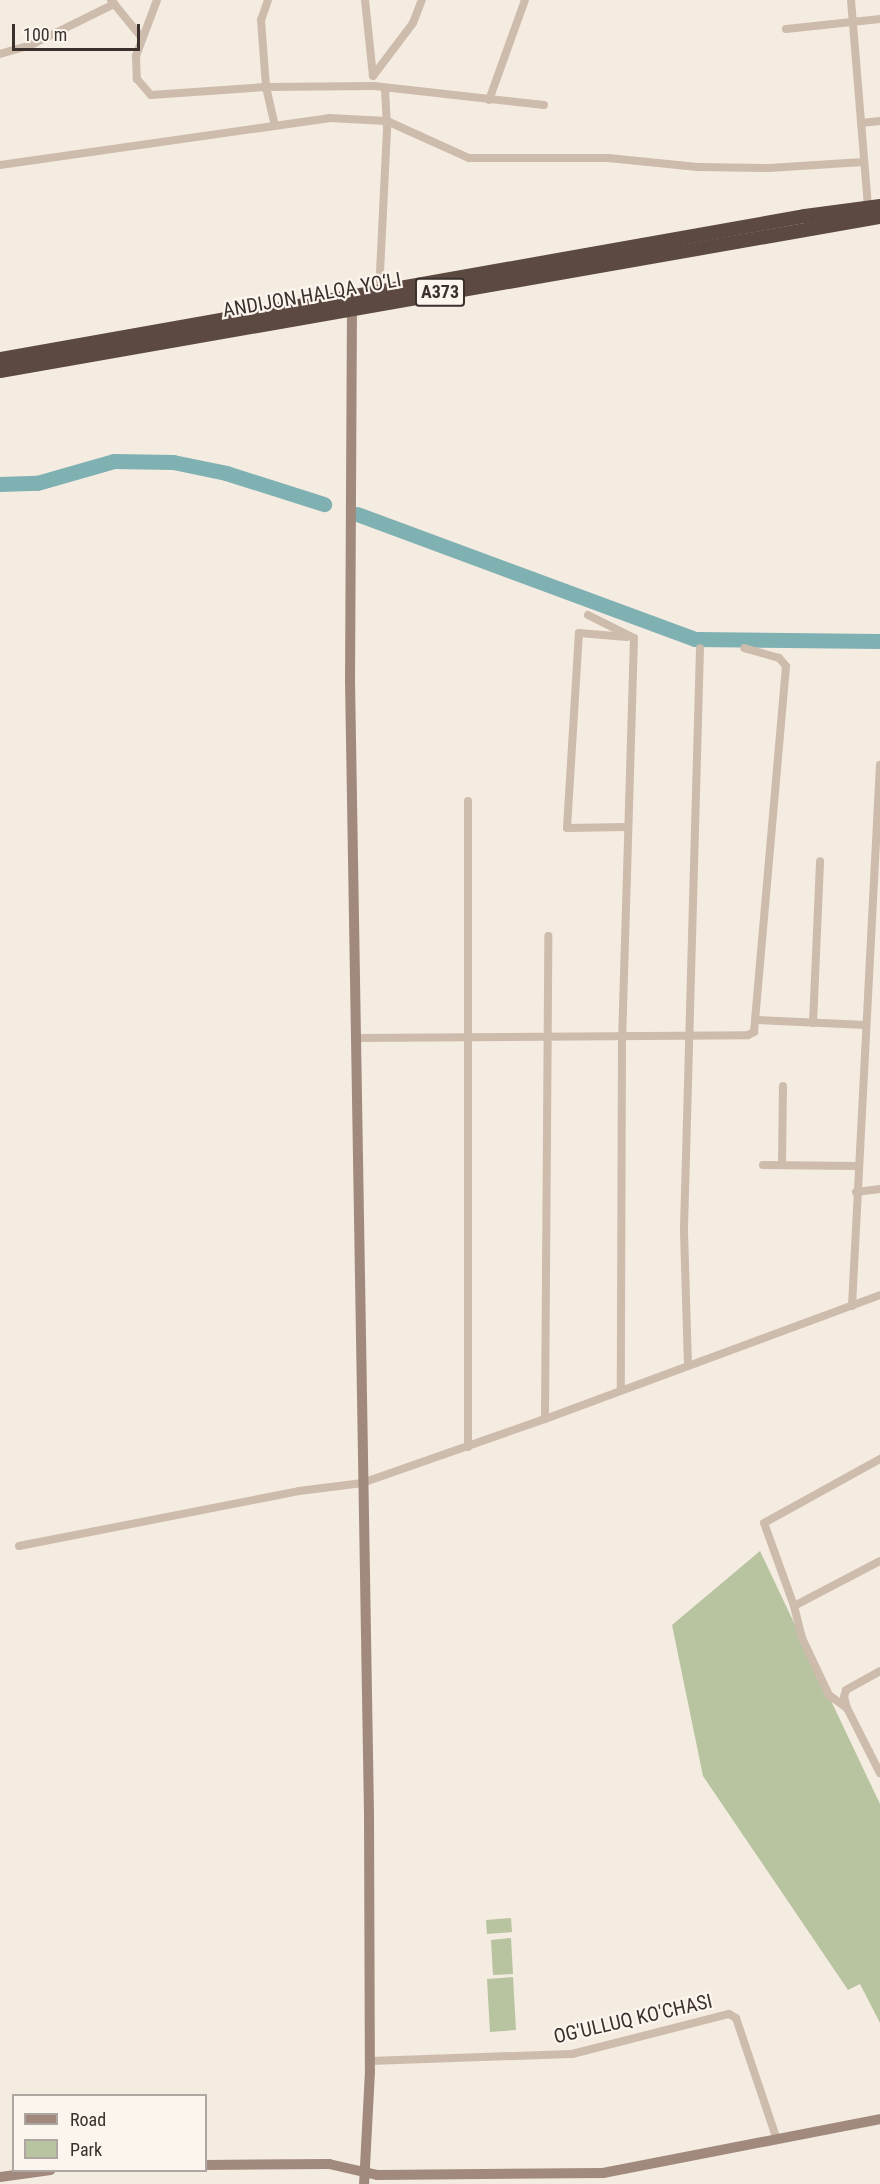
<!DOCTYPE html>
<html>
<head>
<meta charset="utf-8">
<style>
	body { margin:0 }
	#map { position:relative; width:880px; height:2184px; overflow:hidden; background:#f4ebe1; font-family:"Roboto Condensed",sans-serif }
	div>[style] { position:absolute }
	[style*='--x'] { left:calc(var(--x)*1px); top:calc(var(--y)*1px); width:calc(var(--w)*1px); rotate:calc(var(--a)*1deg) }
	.green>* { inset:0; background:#b8c4a0 }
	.river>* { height:15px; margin:-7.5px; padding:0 7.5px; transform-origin:7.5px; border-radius:7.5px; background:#7fb0b2 }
	.street>* { height:8px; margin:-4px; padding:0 4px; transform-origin:4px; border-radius:4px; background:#cdbbac }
	.secondary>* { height:10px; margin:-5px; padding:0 5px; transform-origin:5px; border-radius:5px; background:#a18a7d }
	.highway>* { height:14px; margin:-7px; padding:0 7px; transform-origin:7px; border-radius:7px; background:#5c4a42 }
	span { translate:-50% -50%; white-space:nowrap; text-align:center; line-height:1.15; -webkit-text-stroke:4.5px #fbf5ee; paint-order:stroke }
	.shield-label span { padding:2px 4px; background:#fbf5ee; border:2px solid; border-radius:4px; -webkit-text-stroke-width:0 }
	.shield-label { font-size:18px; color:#3b302b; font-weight:700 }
	.street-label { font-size:20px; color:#3b302b }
	.legend { position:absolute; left:12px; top:2094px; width:195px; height:78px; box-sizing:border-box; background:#fbf5ee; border:2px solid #aea6a0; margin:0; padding:8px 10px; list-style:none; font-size:18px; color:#3b302b }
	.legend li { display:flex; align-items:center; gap:12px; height:30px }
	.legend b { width:30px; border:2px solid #aea6a0 }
	.scale { position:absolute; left:12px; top:24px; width:128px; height:27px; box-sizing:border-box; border:3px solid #3b302b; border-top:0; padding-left:8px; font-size:18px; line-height:21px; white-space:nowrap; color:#3b302b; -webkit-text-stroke:4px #fbf5ee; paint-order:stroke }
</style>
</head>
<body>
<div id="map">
	<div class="green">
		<i style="clip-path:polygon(760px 1551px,880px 1804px,880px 2023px,860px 1984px,848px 1990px,703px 1776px,672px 1625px)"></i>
		<i style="clip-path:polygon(511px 1918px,512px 1932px,487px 1934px,486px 1920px)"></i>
		<i style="clip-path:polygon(511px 1938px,513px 1974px,493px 1975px,491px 1940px)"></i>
		<i style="clip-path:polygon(513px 1977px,516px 2030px,490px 2032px,487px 1979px)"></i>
	</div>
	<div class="river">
		<i style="--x:0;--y:484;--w:37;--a:-2"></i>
		<i style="--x:37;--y:483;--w:80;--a:-15.9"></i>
		<i style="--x:114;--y:461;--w:59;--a:1"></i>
		<i style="--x:173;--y:462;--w:54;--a:11.7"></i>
		<i style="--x:226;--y:473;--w:103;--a:17.6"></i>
		<i style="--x:357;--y:514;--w:360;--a:20.3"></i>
		<i style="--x:695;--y:639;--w:185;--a:0.6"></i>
	</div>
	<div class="street">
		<i style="--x:111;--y:0;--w:49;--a:50.8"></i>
		<i style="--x:157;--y:0;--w:60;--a:110.6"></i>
		<i style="--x:136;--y:56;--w:23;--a:88"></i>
		<i style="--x:137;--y:79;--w:21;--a:49"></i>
		<i style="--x:151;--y:95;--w:115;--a:-4"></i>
		<i style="--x:266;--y:87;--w:108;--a:-0.5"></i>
		<i style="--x:374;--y:86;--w:171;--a:6.4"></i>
		<i style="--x:268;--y:0;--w:21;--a:109"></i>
		<i style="--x:261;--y:20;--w:67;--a:85.7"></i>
		<i style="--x:266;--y:87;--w:39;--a:77"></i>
		<i style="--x:365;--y:0;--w:76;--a:84"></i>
		<i style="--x:851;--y:0;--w:209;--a:85.3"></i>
		<i style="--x:786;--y:29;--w:95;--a:-6.1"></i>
		<i style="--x:0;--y:54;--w:32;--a:-16"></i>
		<i style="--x:31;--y:45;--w:93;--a:-26.3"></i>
		<i style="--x:373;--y:76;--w:66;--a:-53"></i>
		<i style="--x:413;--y:23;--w:25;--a:-69"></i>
		<i style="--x:489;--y:100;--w:106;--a:-70.2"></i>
		<i style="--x:861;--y:123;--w:19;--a:-6"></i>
		<i style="--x:0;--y:165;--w:332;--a:-8.1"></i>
		<i style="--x:329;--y:118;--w:58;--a:3"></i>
		<i style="--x:387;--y:121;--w:90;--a:24.3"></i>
		<i style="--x:469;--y:158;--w:139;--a:0"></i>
		<i style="--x:608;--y:158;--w:90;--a:5.7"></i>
		<i style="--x:698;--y:167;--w:71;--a:0.8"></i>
		<i style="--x:769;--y:168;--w:94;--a:-3.7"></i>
		<i style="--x:379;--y:293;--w:165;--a:-87.2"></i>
		<i style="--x:387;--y:128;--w:40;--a:-92.9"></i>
		<i style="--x:588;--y:615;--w:51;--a:26.6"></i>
		<i style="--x:634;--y:638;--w:398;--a:91.7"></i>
		<i style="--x:622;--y:1036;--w:354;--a:90.2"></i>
		<i style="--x:468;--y:801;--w:646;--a:90"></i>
		<i style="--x:626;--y:827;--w:59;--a:179"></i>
		<i style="--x:567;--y:828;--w:195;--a:-86.5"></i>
		<i style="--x:579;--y:633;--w:48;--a:4.8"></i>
		<i style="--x:757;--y:1020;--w:109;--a:2.6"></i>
		<i style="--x:813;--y:1023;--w:162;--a:-87.5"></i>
		<i style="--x:355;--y:1038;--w:393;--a:-0.4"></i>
		<i style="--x:748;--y:1035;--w:7;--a:-27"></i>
		<i style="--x:754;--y:1032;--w:367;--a:-85"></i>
		<i style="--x:786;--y:666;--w:11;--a:-131"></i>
		<i style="--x:779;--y:658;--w:36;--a:-164"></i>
		<i style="--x:763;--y:1165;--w:94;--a:0.6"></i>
		<i style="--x:782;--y:1165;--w:79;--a:-89.3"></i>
		<i style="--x:856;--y:1192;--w:24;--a:-7"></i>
		<i style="--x:852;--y:1306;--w:542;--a:-87.04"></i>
		<i style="--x:688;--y:1366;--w:138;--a:-91.7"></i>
		<i style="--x:684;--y:1228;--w:580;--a:-88.42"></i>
		<i style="--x:545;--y:1419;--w:483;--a:-89.6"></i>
		<i style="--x:880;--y:1459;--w:132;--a:151.1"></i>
		<i style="--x:764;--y:1523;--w:88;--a:70.1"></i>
		<i style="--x:794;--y:1606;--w:33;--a:76"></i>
		<i style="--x:802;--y:1638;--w:63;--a:64.7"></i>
		<i style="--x:829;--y:1695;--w:22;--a:36"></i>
		<i style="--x:847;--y:1708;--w:73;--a:63.1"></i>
		<i style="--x:19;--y:1546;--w:285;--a:-11.1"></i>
		<i style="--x:299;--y:1491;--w:64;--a:-7.2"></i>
		<i style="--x:362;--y:1483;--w:194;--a:-19.3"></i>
		<i style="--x:545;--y:1419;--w:357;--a:-20.3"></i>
		<i style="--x:794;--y:1606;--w:97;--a:-27.6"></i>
		<i style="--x:847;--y:1708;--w:11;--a:-105"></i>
		<i style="--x:844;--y:1697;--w:7;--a:-74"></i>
		<i style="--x:846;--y:1690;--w:39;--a:-29"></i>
		<i style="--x:370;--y:2061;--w:202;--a:-2"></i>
		<i style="--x:572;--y:2054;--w:162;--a:-14.3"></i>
		<i style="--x:729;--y:2014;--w:8;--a:30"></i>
		<i style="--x:736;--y:2018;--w:129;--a:71.4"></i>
	</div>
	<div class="secondary">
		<i style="--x:352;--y:304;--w:376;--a:90.3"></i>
		<i style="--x:350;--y:680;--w:1136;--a:89.04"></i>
		<i style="--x:369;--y:1816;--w:255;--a:89.8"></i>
		<i style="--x:370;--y:2071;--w:113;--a:93"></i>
		<i style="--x:206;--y:2165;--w:123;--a:-0.5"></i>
		<i style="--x:329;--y:2164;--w:49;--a:12.9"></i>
		<i style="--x:377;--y:2175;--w:226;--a:-0.5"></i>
		<i style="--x:603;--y:2173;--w:282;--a:-11"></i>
		<i style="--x:0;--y:2177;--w:51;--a:-7.8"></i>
	</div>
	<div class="highway">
		<i style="--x:0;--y:359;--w:818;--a:-10.07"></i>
		<i style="--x:805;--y:216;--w:76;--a:-7.6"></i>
		<i style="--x:0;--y:371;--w:893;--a:-9.93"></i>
	</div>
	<div class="shield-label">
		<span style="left:440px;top:292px">A373</span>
	</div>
	<div class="street-label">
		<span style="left:312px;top:295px;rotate:-10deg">ANDIJON HALQA YO‘LI</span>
		<span style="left:633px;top:2019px;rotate:-13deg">OG'ULLUQ KO'CHASI</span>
	</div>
	<ul class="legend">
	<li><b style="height:8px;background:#a18a7d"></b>Road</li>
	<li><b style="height:16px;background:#b8c4a0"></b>Park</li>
	</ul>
	<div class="scale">100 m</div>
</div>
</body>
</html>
